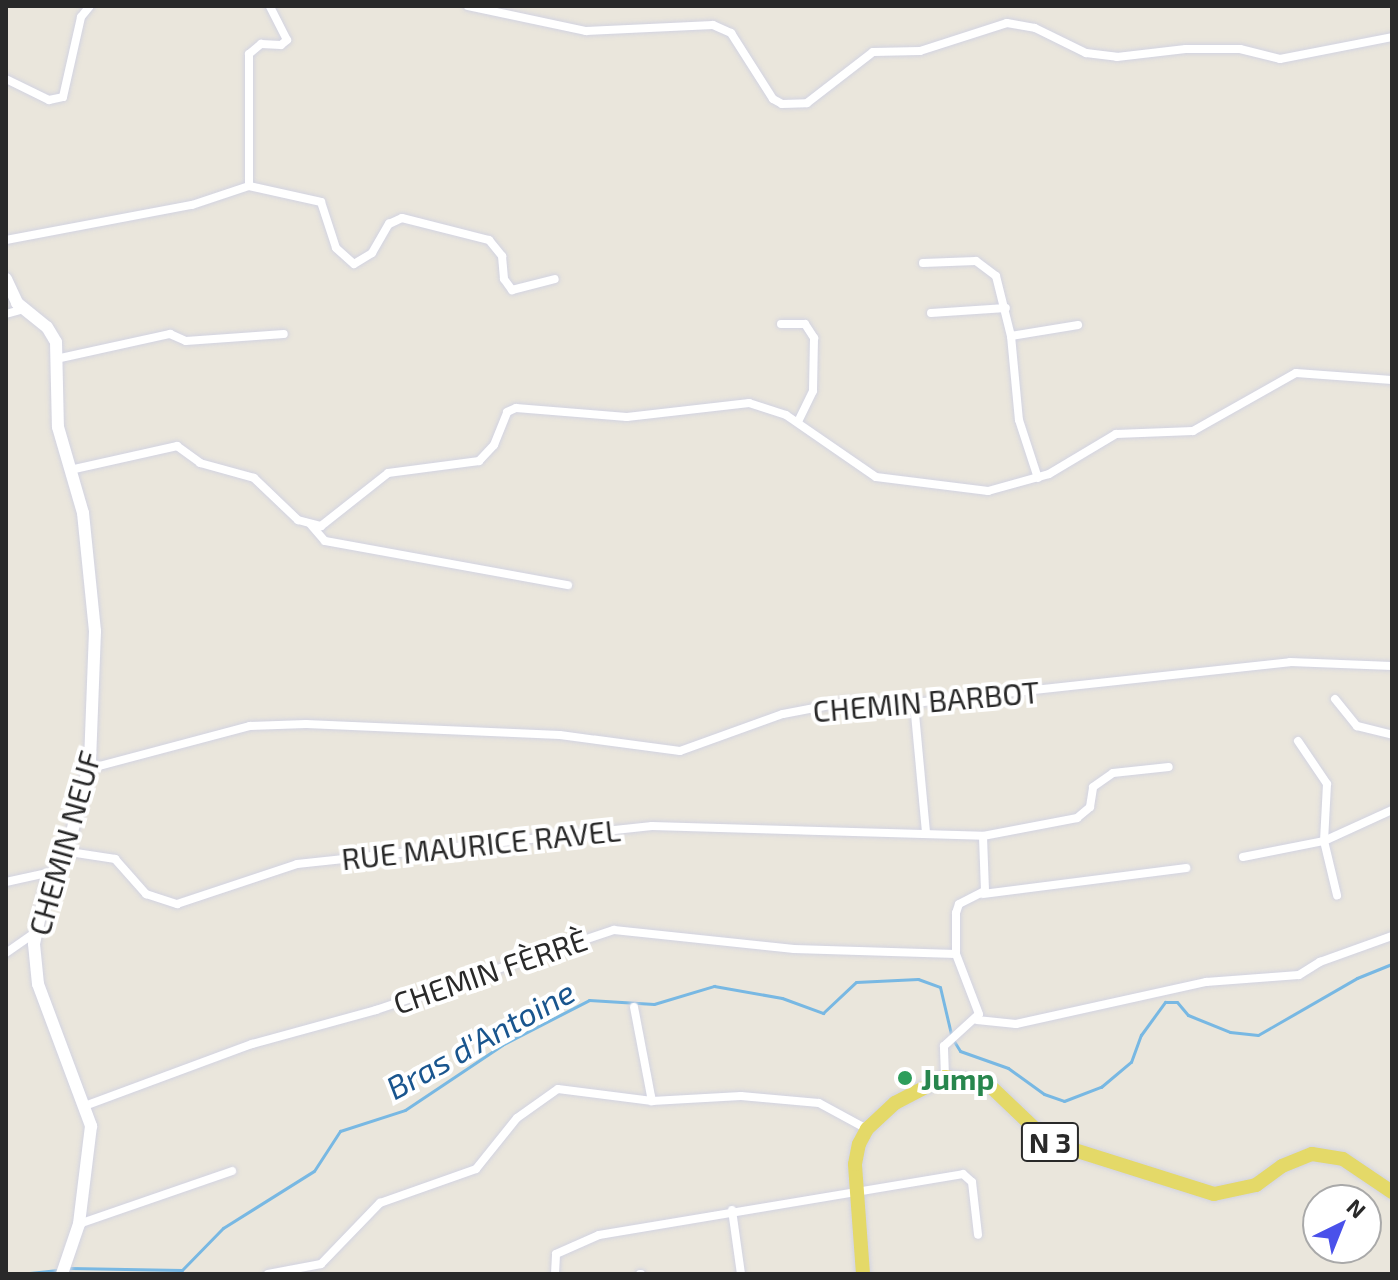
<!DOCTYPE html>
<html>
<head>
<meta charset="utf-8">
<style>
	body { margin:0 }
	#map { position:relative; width:1398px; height:1280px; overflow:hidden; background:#eae6dc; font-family:"Exo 2",sans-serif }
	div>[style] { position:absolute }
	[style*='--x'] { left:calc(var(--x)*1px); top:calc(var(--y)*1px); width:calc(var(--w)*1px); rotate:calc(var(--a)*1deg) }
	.stream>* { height:3px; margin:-1.5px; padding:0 1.5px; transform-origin:1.5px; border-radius:1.5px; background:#78b8e3 }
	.roads { filter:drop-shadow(0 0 2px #d2d3e1) drop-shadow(0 0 2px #d2d3e1) }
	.street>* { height:8px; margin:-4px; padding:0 4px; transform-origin:4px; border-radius:4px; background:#fff }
	.secondary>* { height:12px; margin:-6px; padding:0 6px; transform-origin:6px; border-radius:6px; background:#fff }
	.primary>* { height:14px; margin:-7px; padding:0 7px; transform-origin:7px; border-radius:7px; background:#e4d968 }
	.dots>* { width:22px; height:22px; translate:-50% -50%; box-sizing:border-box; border:4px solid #fff; border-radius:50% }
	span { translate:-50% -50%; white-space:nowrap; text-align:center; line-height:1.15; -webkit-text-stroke:8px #fff; paint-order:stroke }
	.shield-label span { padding:2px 6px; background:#fff; border:2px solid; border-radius:6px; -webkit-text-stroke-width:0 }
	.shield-label { font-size:28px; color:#292929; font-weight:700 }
	.street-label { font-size:30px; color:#292929 }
	.leisure-label { font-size:30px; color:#27864d; font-weight:700 }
	.left { translate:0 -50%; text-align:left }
	.water-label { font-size:32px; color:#19558e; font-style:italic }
	.frame { position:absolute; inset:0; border:8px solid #292929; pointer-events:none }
	.north { position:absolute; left:1302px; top:1184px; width:80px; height:80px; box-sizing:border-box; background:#fff; border:2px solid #a9a9a9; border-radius:50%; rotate:43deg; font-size:22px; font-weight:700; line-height:32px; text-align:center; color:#292929 }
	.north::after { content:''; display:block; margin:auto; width:28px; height:36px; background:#4a51ea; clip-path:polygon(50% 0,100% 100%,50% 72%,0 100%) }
</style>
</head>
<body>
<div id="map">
	<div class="stream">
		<i style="--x:69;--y:1268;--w:113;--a:1"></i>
		<i style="--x:182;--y:1270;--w:59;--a:-45.7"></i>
		<i style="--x:223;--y:1228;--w:107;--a:-32.1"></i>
		<i style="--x:314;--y:1171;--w:48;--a:-57"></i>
		<i style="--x:340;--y:1131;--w:68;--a:-17.9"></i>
		<i style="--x:405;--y:1110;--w:117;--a:-33.8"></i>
		<i style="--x:502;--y:1045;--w:98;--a:-27.3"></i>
		<i style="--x:589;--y:1000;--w:65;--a:3.5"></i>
		<i style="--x:654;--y:1004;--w:63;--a:-16.7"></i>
		<i style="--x:714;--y:986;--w:69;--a:10"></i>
		<i style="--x:782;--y:998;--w:44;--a:20.1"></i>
		<i style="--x:823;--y:1013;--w:45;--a:-43.2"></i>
		<i style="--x:856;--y:982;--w:62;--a:-2.8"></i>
		<i style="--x:918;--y:979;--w:23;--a:20"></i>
		<i style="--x:940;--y:987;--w:52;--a:76.8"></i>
		<i style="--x:952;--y:1038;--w:15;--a:58"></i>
		<i style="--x:960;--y:1051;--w:51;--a:19.5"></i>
		<i style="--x:1008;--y:1068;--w:44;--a:35.8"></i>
		<i style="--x:1044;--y:1094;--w:21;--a:19"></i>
		<i style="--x:1064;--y:1101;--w:40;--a:-21"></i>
		<i style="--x:1101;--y:1087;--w:39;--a:-40"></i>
		<i style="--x:1131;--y:1062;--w:29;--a:-70"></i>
		<i style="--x:1141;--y:1035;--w:41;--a:-54"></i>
		<i style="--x:1165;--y:1002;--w:12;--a:0"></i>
		<i style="--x:1177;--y:1002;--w:17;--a:50"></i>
		<i style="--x:1188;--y:1015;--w:45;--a:22"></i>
		<i style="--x:1230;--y:1032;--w:28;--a:6"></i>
		<i style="--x:1258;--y:1035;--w:114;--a:-29.9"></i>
		<i style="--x:1357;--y:978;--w:38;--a:-22"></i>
		<i style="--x:20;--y:1274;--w:38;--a:-6"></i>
	</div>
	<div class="roads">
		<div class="street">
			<i style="--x:468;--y:6;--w:121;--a:12"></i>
			<i style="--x:586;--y:31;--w:127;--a:-2.7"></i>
			<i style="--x:713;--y:25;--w:20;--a:24"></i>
			<i style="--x:731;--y:33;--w:78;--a:57.5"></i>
			<i style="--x:773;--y:99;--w:10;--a:29"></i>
			<i style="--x:782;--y:104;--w:25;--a:-2"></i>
			<i style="--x:807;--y:103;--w:83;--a:-37.7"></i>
			<i style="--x:873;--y:52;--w:47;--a:-1.2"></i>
			<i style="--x:920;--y:51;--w:91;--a:-17.8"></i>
			<i style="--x:1007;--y:23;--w:28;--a:10"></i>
			<i style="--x:1035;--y:28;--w:57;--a:26.1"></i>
			<i style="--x:1086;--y:53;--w:31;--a:7"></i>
			<i style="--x:1117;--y:57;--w:69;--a:-6.6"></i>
			<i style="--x:1186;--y:49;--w:54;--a:0"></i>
			<i style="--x:1240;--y:49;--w:41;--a:14"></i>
			<i style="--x:1280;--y:59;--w:114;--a:-11.1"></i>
			<i style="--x:6;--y:79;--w:48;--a:26"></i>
			<i style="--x:49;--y:100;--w:14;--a:-12"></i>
			<i style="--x:63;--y:97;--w:82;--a:-77.3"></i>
			<i style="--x:81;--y:17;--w:14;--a:-51"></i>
			<i style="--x:249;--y:186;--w:132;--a:-90"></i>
			<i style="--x:249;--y:54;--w:16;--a:-40"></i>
			<i style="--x:261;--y:44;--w:20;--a:3"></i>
			<i style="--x:281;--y:45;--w:8;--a:-40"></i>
			<i style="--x:287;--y:40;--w:38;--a:-117"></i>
			<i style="--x:6;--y:240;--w:189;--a:-10.7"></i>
			<i style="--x:192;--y:205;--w:60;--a:-18.4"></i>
			<i style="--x:249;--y:186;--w:74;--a:12.5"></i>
			<i style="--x:321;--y:202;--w:48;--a:71.9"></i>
			<i style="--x:336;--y:248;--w:24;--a:42"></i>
			<i style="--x:354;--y:264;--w:21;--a:-31"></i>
			<i style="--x:372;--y:253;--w:34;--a:-60"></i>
			<i style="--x:389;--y:224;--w:14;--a:-25"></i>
			<i style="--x:402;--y:218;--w:90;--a:14.2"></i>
			<i style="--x:489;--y:240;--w:21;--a:51"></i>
			<i style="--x:502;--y:256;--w:23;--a:85"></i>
			<i style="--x:504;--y:279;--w:14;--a:54"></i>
			<i style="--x:512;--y:290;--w:44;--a:-14.3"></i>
			<i style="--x:923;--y:263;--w:53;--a:-2.2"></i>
			<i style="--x:976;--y:261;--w:25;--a:37"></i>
			<i style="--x:996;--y:276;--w:62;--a:76"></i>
			<i style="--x:1011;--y:336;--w:84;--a:84.6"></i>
			<i style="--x:1019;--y:420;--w:61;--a:71.9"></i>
			<i style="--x:931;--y:313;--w:75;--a:-3.8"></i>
			<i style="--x:6;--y:314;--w:18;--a:-16"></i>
			<i style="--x:781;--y:324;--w:24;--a:0"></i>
			<i style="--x:805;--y:324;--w:17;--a:57"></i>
			<i style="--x:814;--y:338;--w:53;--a:91.1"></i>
			<i style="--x:813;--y:391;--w:34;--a:116"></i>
			<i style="--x:1011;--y:336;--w:68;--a:-9.3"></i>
			<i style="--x:56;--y:359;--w:117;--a:-12.4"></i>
			<i style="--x:170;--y:334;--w:17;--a:24"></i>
			<i style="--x:186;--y:341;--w:98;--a:-4.1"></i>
			<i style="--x:70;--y:470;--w:110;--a:-12.6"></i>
			<i style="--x:177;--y:446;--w:29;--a:36"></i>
			<i style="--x:200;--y:463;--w:56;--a:15.5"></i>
			<i style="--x:254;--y:478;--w:61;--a:43.7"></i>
			<i style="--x:298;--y:520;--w:24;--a:15"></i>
			<i style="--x:321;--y:526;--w:85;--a:-38.3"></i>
			<i style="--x:388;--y:473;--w:92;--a:-7.5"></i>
			<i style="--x:479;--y:461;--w:22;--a:-47"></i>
			<i style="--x:494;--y:445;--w:35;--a:-68"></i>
			<i style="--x:507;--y:412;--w:10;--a:-24"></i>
			<i style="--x:516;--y:408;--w:111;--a:4.6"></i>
			<i style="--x:627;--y:417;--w:123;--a:-6.5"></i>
			<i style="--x:749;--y:403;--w:39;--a:18"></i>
			<i style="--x:786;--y:415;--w:109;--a:34.6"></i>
			<i style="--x:876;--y:477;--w:113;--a:7.1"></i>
			<i style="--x:988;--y:491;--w:63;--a:-15.6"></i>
			<i style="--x:1049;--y:474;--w:78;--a:-30.8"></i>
			<i style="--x:1116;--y:434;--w:77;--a:-2.2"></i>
			<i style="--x:1193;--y:431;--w:118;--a:-29.4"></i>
			<i style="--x:1296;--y:373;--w:96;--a:4.2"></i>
			<i style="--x:311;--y:525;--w:21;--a:49"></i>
			<i style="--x:325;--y:541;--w:247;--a:10.3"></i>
			<i style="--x:1335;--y:699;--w:35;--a:51"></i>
			<i style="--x:1357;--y:726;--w:36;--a:14"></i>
			<i style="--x:914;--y:703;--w:131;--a:84.7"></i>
			<i style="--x:1298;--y:741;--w:52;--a:56"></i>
			<i style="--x:1327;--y:784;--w:57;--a:93"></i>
			<i style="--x:1324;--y:841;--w:56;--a:76.5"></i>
			<i style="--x:88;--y:769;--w:168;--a:-14.9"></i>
			<i style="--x:250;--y:726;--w:56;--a:-2"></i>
			<i style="--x:306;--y:724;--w:254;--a:2.5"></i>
			<i style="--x:560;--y:735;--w:121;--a:7.6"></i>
			<i style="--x:680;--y:751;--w:109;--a:-19.8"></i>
			<i style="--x:783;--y:714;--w:64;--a:-10.8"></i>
			<i style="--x:846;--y:702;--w:68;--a:0.8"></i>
			<i style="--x:914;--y:703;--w:378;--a:-6.2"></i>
			<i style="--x:1290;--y:662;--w:102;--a:2.2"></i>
			<i style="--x:63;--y:851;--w:53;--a:8.7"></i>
			<i style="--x:115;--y:859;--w:47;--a:48.5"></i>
			<i style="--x:146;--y:894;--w:33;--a:18"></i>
			<i style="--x:177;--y:904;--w:126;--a:-18.4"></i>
			<i style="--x:297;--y:864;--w:357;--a:-6.1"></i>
			<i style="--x:652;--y:826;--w:331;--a:1.7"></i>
			<i style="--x:1243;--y:857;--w:83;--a:-11.2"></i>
			<i style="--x:1324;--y:841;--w:75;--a:-24.5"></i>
			<i style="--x:6;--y:882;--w:46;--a:-12.5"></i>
			<i style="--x:983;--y:894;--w:205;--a:-7.3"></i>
			<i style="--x:6;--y:953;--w:35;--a:-35"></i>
			<i style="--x:634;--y:1007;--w:96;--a:79.2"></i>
			<i style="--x:977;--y:1020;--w:39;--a:6"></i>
			<i style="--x:1016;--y:1024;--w:195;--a:-12.5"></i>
			<i style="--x:1206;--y:982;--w:93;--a:-4.3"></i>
			<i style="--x:1299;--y:975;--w:25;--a:-32"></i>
			<i style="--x:1320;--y:962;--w:77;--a:-19.9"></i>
			<i style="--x:945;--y:1077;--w:31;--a:-92"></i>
			<i style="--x:944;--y:1046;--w:47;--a:-42.4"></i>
			<i style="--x:979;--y:1014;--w:64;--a:-111"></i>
			<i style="--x:956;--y:954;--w:41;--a:-90"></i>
			<i style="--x:956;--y:913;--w:9;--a:-72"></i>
			<i style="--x:959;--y:904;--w:29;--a:-27"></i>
			<i style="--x:985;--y:891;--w:55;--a:-92.1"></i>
			<i style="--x:983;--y:836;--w:96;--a:-10.8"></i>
			<i style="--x:1077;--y:818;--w:17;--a:-40"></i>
			<i style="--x:1090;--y:807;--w:20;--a:-81"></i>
			<i style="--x:1093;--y:787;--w:24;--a:-35"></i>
			<i style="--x:1113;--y:773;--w:56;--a:-6.1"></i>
			<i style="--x:87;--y:1105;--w:176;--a:-20.3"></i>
			<i style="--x:252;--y:1044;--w:129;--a:-15.3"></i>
			<i style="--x:376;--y:1010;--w:251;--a:-18.6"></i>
			<i style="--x:614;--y:930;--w:181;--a:6"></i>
			<i style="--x:794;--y:949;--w:162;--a:1.8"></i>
			<i style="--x:732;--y:1210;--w:65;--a:82"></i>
			<i style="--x:79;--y:1224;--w:162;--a:-19.1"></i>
			<i style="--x:268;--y:1274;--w:54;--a:-10.7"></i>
			<i style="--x:321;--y:1264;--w:85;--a:-46"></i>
			<i style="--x:380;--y:1203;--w:102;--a:-19.5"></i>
			<i style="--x:476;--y:1169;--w:65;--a:-51.2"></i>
			<i style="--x:517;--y:1118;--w:50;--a:-35.3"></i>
			<i style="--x:558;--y:1089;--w:95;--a:7.3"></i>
			<i style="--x:652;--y:1101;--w:89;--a:-3.2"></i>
			<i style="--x:741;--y:1096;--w:78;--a:5.1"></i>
			<i style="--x:819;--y:1103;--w:55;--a:28.4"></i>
			<i style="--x:555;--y:1274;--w:20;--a:-87"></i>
			<i style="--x:556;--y:1254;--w:47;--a:-23.8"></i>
			<i style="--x:599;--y:1235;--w:369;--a:-9.5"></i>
			<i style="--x:963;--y:1174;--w:12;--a:42"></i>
			<i style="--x:972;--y:1182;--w:53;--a:83.5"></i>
			<i style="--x:640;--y:1274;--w:1;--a:0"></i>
		</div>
		<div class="secondary">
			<i style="--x:6;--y:279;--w:26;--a:65"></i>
			<i style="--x:17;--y:303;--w:38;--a:39"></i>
			<i style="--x:47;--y:327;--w:17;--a:59"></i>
			<i style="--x:56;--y:342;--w:85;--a:88.7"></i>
			<i style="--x:58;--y:427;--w:90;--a:73.8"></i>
			<i style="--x:83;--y:513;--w:119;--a:84.2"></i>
			<i style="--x:95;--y:631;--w:131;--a:92.2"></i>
			<i style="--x:90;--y:762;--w:81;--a:104.4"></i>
			<i style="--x:70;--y:840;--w:53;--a:117.1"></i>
			<i style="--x:46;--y:887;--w:58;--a:101.9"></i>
			<i style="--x:34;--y:944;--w:40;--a:84.3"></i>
			<i style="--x:38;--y:984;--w:152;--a:69.5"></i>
			<i style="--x:91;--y:1126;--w:99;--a:97"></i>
			<i style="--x:79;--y:1224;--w:53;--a:108.8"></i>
		</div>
		<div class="primary">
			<i style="--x:863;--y:1274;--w:110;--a:-94.2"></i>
			<i style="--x:855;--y:1164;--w:20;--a:-79"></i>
			<i style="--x:859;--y:1144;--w:17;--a:-62"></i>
			<i style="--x:867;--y:1129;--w:38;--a:-43"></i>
			<i style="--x:895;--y:1103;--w:56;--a:-27.5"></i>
			<i style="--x:945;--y:1077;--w:42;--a:8.1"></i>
			<i style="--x:987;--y:1083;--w:86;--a:43.6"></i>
			<i style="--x:1049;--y:1142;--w:173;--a:17.5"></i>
			<i style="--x:1214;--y:1194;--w:43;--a:-12.1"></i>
			<i style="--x:1256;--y:1185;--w:32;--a:-36"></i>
			<i style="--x:1282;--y:1166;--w:32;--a:-22"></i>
			<i style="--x:1312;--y:1154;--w:31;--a:9"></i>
			<i style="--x:1343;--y:1159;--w:59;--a:34"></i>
		</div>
	</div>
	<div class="dots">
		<i style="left:905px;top:1078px;background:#2e9e5b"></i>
	</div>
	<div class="shield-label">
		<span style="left:1050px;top:1142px">N 3</span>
	</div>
	<div class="street-label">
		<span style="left:926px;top:701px;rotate:-5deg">CHEMIN BARBOT</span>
		<span style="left:64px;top:843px;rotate:-74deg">CHEMIN NEUF</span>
		<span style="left:481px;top:844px;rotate:-6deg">RUE MAURICE RAVEL</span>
		<span style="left:490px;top:971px;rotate:-19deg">CHEMIN FÈRRÈ</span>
	</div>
	<div class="leisure-label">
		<span class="left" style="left:921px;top:1078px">Jump</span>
	</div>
	<div class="water-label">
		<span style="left:480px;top:1039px;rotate:-29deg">Bras d'Antoine</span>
	</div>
	<div class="frame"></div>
	<div class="north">N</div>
</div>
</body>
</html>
